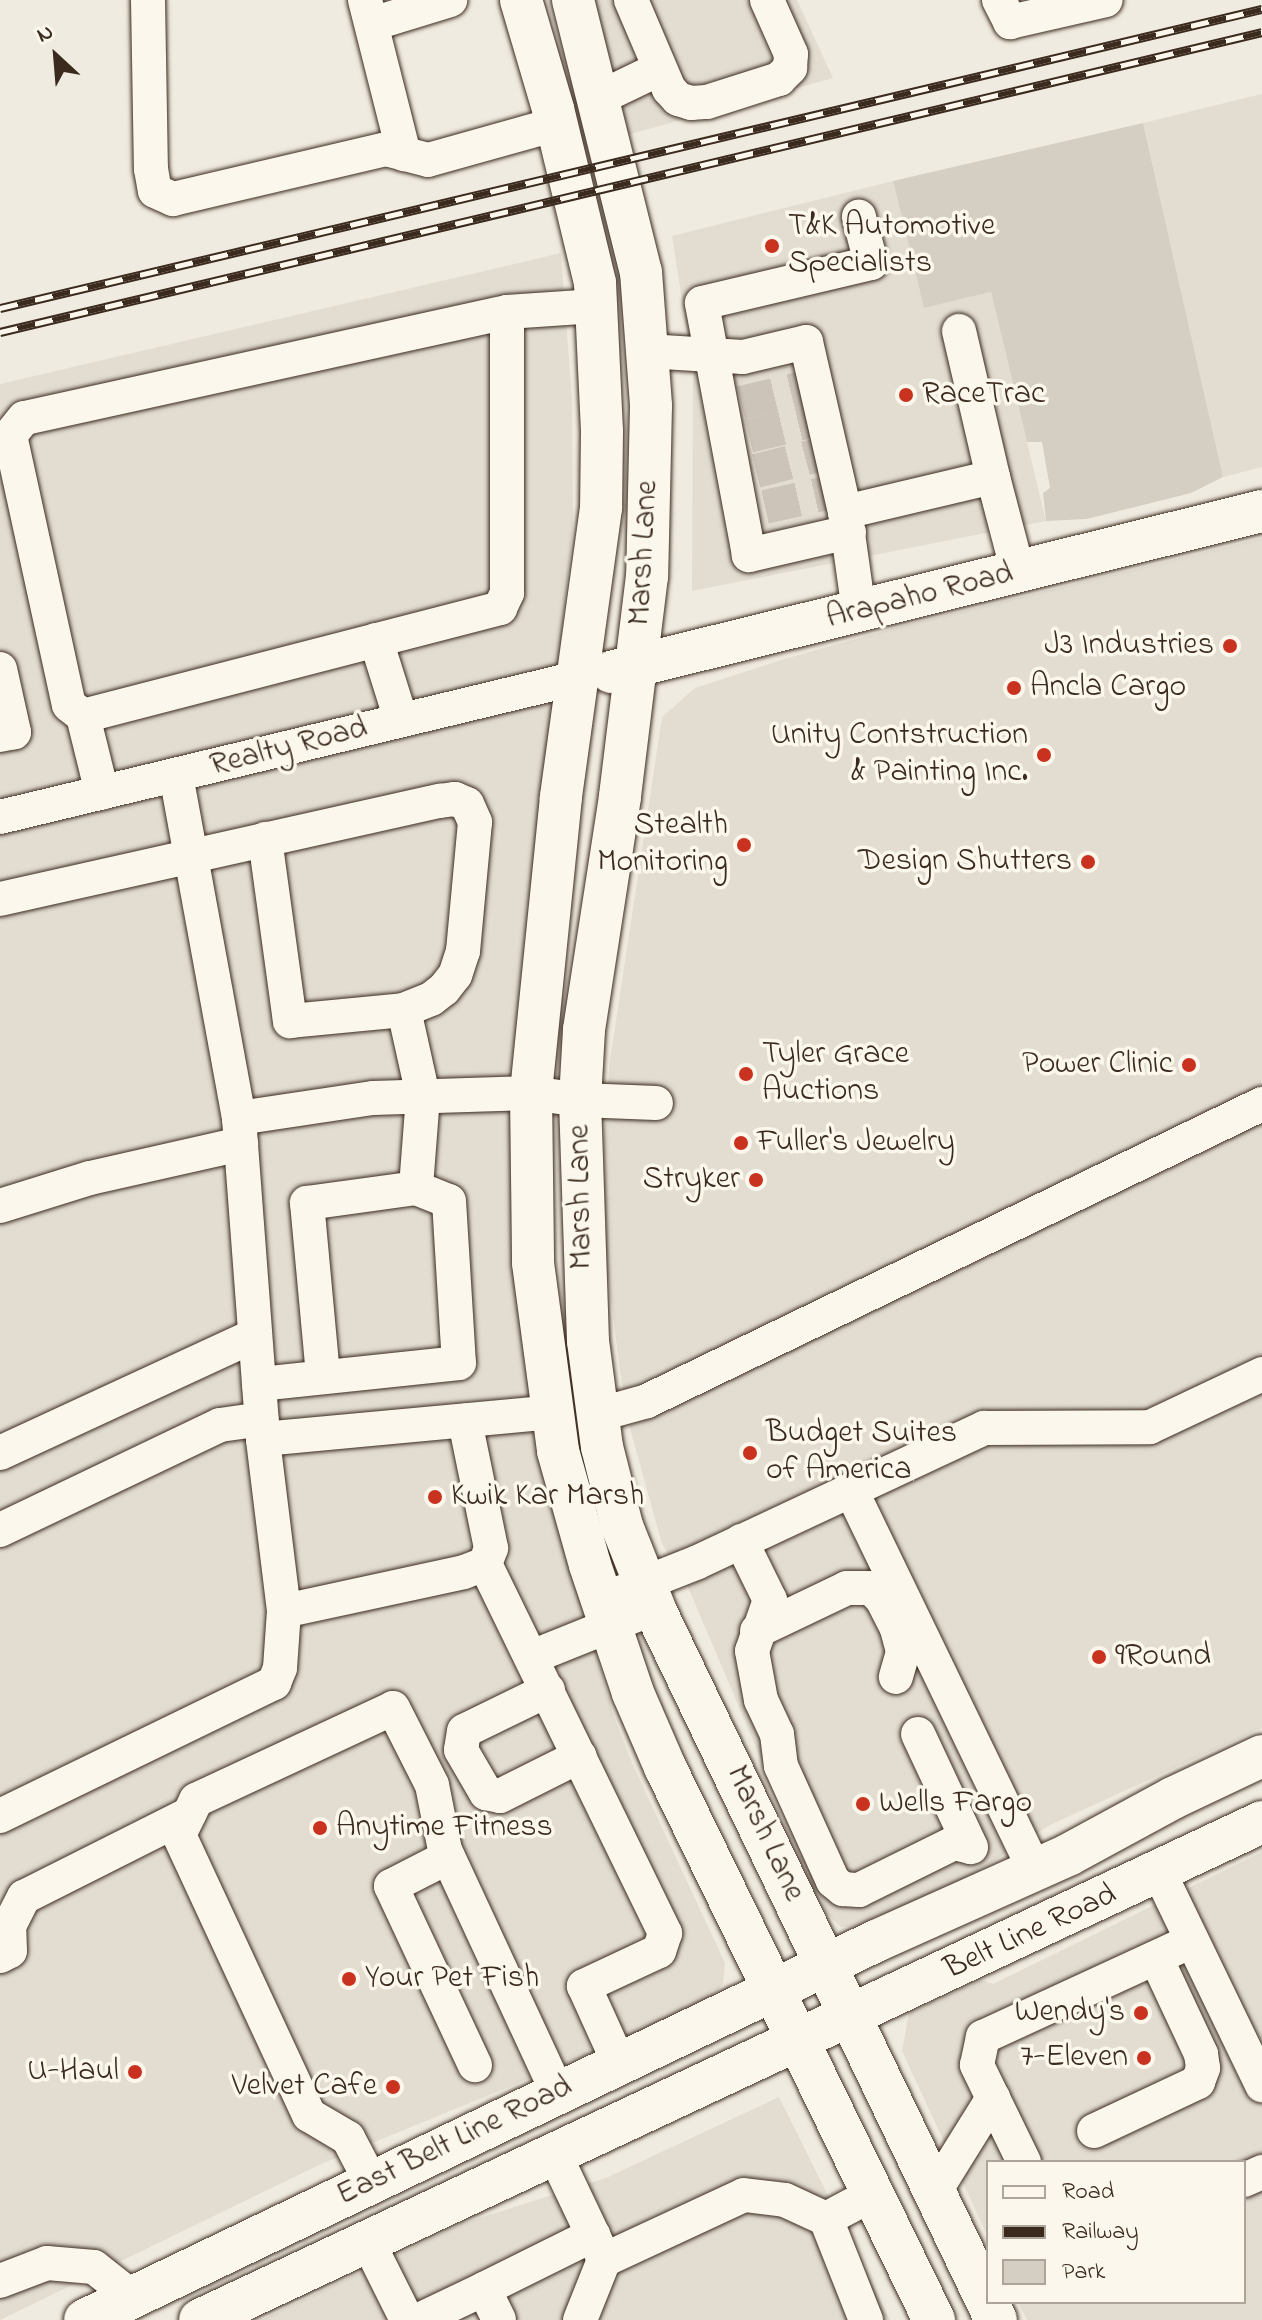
<!DOCTYPE html>
<html>
<head>
<meta charset="utf-8">
<style>
	body { margin:0 }
	#map { position:relative; width:1262px; height:2320px; overflow:hidden; background:#f0ebe0; font-family:"Indie Flower",sans-serif }
	div>[style] { position:absolute }
	[style*='--x'] { left:calc(var(--x)*1px); top:calc(var(--y)*1px); width:calc(var(--w)*1px); rotate:calc(var(--a)*1deg) }
	.built>* { inset:0; background:#e2dcd1 }
	.green>* { inset:0; background:#d5cec3 }
	.minor-tunnel>* { height:34px; margin-top:-17px; transform-origin:0; background:repeating-linear-gradient(90deg,#ccc4b9 0 34px,transparent 0 51px) }
	.roads { filter:drop-shadow(0 0 2px #3b2a1e) drop-shadow(0 0 2px #3b2a1e) }
	.minor>* { height:34px; margin:-17px; padding:0 17px; transform-origin:17px; border-radius:17px; background:#fbf7ec }
	.major>* { height:42px; margin:-21px; padding:0 21px; transform-origin:21px; border-radius:21px; background:#fbf7ec }
	.rail>* { height:9px; margin-top:-4.5px; transform-origin:0; background:repeating-linear-gradient(90deg,#fbf7ec 0 18px,#3b2a1e 0 36px); box-sizing:border-box; border-block:2px solid #3b2a1e }
	.dots>* { width:22px; height:22px; translate:-50% -50%; box-sizing:border-box; border:4px solid #fbf7ec; border-radius:50% }
	span { translate:-50% -50%; white-space:nowrap; text-align:center; line-height:1.15; -webkit-text-stroke:7px #fbf7ec; paint-order:stroke }
	.poi-label { font-size:32px; color:#3b2a1e }
	.left { translate:0 -50%; text-align:left }
	.right { translate:-100% -50%; text-align:right }
	.street-label { font-size:32px; color:#3b2a1e }
	.legend { position:absolute; left:986px; top:2160px; width:260px; height:144px; box-sizing:border-box; background:#fbf7ec; border:2px solid #aea59a; margin:0; padding:10px 14px; list-style:none; font-size:24px; color:#3b2a1e }
	.legend li { display:flex; align-items:center; gap:16px; height:40px }
	.legend b { width:40px; border:2px solid #aea59a }
	.north { position:absolute; left:16px; top:16px; width:80px; height:80px; -webkit-text-stroke:6px #fbf7ec; paint-order:stroke; rotate:334deg; font-size:22px; font-weight:700; line-height:32px; text-align:center; color:#3b2a1e }
	.north::after { content:''; display:block; margin:auto; width:28px; height:36px; background:#3b2a1e; clip-path:polygon(50% 0,100% 100%,50% 72%,0 100%) }
</style>
</head>
<body>
<div id="map">
	<div class="built">
		<i style="clip-path:polygon(590px 0,797px 0,833px 78px,627px 135px)"></i>
		<i style="clip-path:polygon(1262px 94px,1262px 467px,1223px 477px,1143px 123px)"></i>
		<i style="clip-path:polygon(893px 181px,924px 308px,991px 292px,1046px 521px,692px 591px,693px 370px,672px 236px)"></i>
		<i style="clip-path:polygon(561px 253px,572px 399px,573px 526px,519px 1039px,594px 1644px,614px 1717px,632px 1763px,725px 1963px,723px 1984px,710px 1999px,643px 2032px,321px 2164px,0 2320px,0 384px)"></i>
		<i style="clip-path:polygon(1262px 538px,1262px 1728px,1050px 1825px,970px 1876px,864px 1926px,841px 1927px,827px 1914px,685px 1580px,662px 1544px,628px 1421px,620px 1370px,606px 1260px,604px 1136px,610px 1060px,662px 717px,695px 688px,781px 660px,898px 627px)"></i>
		<i style="clip-path:polygon(1262px 1852px,1262px 2320px,1027px 2320px,1018px 2302px,1244px 2302px,1244px 2162px,988px 2162px,988px 2237px,902px 2051px,909px 2013px,981px 1980px,993px 1984px)"></i>
		<i style="clip-path:polygon(779px 2097px,890px 2320px,261px 2320px,461px 2224px,606px 2178px)"></i>
	</div>
	<div class="green">
		<i style="clip-path:polygon(1143px 123px,1223px 477px,1191px 493px,1087px 519px,1046px 521px,1043px 493px,1050px 488px,1042px 442px,1027px 442px,991px 292px,924px 308px,893px 181px)"></i>
	</div>
	<div class="minor-tunnel">
		<i style="--x:741;--y:403;--w:64;--a:-13.6"></i>
		<i style="--x:749;--y:436;--w:64;--a:-13.6"></i>
		<i style="--x:756;--y:471;--w:64;--a:-14.5"></i>
		<i style="--x:765;--y:507;--w:64;--a:-12.7"></i>
	</div>
	<div class="roads">
		<div class="minor">
			<i style="--x:148;--y:0;--w:169;--a:89"></i>
			<i style="--x:151;--y:169;--w:22;--a:80"></i>
			<i style="--x:155;--y:191;--w:20;--a:24"></i>
			<i style="--x:173;--y:199;--w:219;--a:-13.2"></i>
			<i style="--x:386;--y:149;--w:43;--a:14.7"></i>
			<i style="--x:428;--y:160;--w:134;--a:-15.6"></i>
			<i style="--x:365;--y:0;--w:159;--a:75.8"></i>
			<i style="--x:631;--y:0;--w:97;--a:66.9"></i>
			<i style="--x:669;--y:89;--w:13;--a:48"></i>
			<i style="--x:678;--y:99;--w:14;--a:17"></i>
			<i style="--x:691;--y:103;--w:16;--a:-4"></i>
			<i style="--x:707;--y:102;--w:76;--a:-17.7"></i>
			<i style="--x:779;--y:79;--w:16;--a:-45"></i>
			<i style="--x:790;--y:68;--w:14;--a:-86"></i>
			<i style="--x:791;--y:54;--w:59;--a:-114"></i>
			<i style="--x:999;--y:0;--w:25;--a:63"></i>
			<i style="--x:1010;--y:22;--w:98;--a:-12.9"></i>
			<i style="--x:372;--y:24;--w:82;--a:-17.1"></i>
			<i style="--x:599;--y:98;--w:67;--a:-25.8"></i>
			<i style="--x:507;--y:312;--w:494;--a:167.6"></i>
			<i style="--x:24;--y:418;--w:22;--a:129"></i>
			<i style="--x:10;--y:435;--w:276;--a:77.7"></i>
			<i style="--x:69;--y:705;--w:18;--a:38"></i>
			<i style="--x:83;--y:716;--w:431;--a:-14.5"></i>
			<i style="--x:500;--y:608;--w:17;--a:-65"></i>
			<i style="--x:507;--y:593;--w:281;--a:-90"></i>
			<i style="--x:507;--y:312;--w:89;--a:-3.9"></i>
			<i style="--x:959;--y:331;--w:150;--a:76.9"></i>
			<i style="--x:647;--y:351;--w:96;--a:3.6"></i>
			<i style="--x:743;--y:357;--w:65;--a:-13.4"></i>
			<i style="--x:806;--y:342;--w:174;--a:77.1"></i>
			<i style="--x:845;--y:512;--w:101;--a:82"></i>
			<i style="--x:845;--y:512;--w:152;--a:-13.3"></i>
			<i style="--x:993;--y:477;--w:98;--a:75.3"></i>
			<i style="--x:849;--y:532;--w:103;--a:167"></i>
			<i style="--x:749;--y:555;--w:256;--a:-100.6"></i>
			<i style="--x:702;--y:303;--w:174;--a:-13.3"></i>
			<i style="--x:871;--y:263;--w:48;--a:-104.6"></i>
			<i style="--x:376;--y:640;--w:84;--a:72.6"></i>
			<i style="--x:0;--y:669;--w:65;--a:77.5"></i>
			<i style="--x:14;--y:732;--w:14;--a:168"></i>
			<i style="--x:83;--y:716;--w:79;--a:76.1"></i>
			<i style="--x:176;--y:775;--w:349;--a:79.6"></i>
			<i style="--x:239;--y:1118;--w:135;--a:-8.5"></i>
			<i style="--x:373;--y:1098;--w:158;--a:-1.8"></i>
			<i style="--x:531;--y:1093;--w:49;--a:8.1"></i>
			<i style="--x:580;--y:1100;--w:76;--a:2.3"></i>
			<i style="--x:0;--y:817;--w:594;--a:-13.54"></i>
			<i style="--x:265;--y:839;--w:184;--a:82.2"></i>
			<i style="--x:290;--y:1021;--w:115;--a:-5.5"></i>
			<i style="--x:0;--y:899;--w:451;--a:-12.6"></i>
			<i style="--x:440;--y:801;--w:15;--a:-8"></i>
			<i style="--x:455;--y:799;--w:13;--a:23"></i>
			<i style="--x:467;--y:804;--w:20;--a:66"></i>
			<i style="--x:475;--y:822;--w:130;--a:95.3"></i>
			<i style="--x:463;--y:951;--w:25;--a:108"></i>
			<i style="--x:455;--y:975;--w:18;--a:128"></i>
			<i style="--x:444;--y:989;--w:16;--a:142"></i>
			<i style="--x:431;--y:999;--w:29;--a:158"></i>
			<i style="--x:404;--y:1010;--w:88;--a:77.5"></i>
			<i style="--x:423;--y:1096;--w:92;--a:94.4"></i>
			<i style="--x:416;--y:1188;--w:35;--a:22"></i>
			<i style="--x:449;--y:1201;--w:162;--a:86.5"></i>
			<i style="--x:459;--y:1363;--w:201;--a:174"></i>
			<i style="--x:239;--y:1118;--w:322;--a:85.7"></i>
			<i style="--x:263;--y:1439;--w:291;--a:-5.3"></i>
			<i style="--x:0;--y:1206;--w:94;--a:-17.3"></i>
			<i style="--x:90;--y:1178;--w:155;--a:-12.7"></i>
			<i style="--x:323;--y:1375;--w:173;--a:-95.3"></i>
			<i style="--x:307;--y:1203;--w:110;--a:-7.8"></i>
			<i style="--x:597;--y:1415;--w:52;--a:-15.6"></i>
			<i style="--x:647;--y:1401;--w:683;--a:-25.78"></i>
			<i style="--x:0;--y:1453;--w:281;--a:-24.8"></i>
			<i style="--x:851;--y:1490;--w:422;--a:64.2"></i>
			<i style="--x:0;--y:1530;--w:244;--a:-25.5"></i>
			<i style="--x:220;--y:1425;--w:42;--a:-8.1"></i>
			<i style="--x:741;--y:1541;--w:66;--a:63.8"></i>
			<i style="--x:770;--y:1600;--w:54;--a:109.4"></i>
			<i style="--x:752;--y:1651;--w:50;--a:79.6"></i>
			<i style="--x:761;--y:1700;--w:38;--a:65"></i>
			<i style="--x:777;--y:1734;--w:32;--a:83"></i>
			<i style="--x:781;--y:1766;--w:126;--a:65.7"></i>
			<i style="--x:833;--y:1881;--w:13;--a:39"></i>
			<i style="--x:843;--y:1889;--w:16;--a:4"></i>
			<i style="--x:859;--y:1890;--w:106;--a:-26.3"></i>
			<i style="--x:954;--y:1843;--w:17;--a:13"></i>
			<i style="--x:485;--y:1564;--w:411;--a:64"></i>
			<i style="--x:665;--y:1933;--w:19;--a:108"></i>
			<i style="--x:659;--y:1951;--w:83;--a:155"></i>
			<i style="--x:584;--y:1986;--w:85;--a:65.6"></i>
			<i style="--x:602;--y:1600;--w:103;--a:-21.6"></i>
			<i style="--x:698;--y:1562;--w:316;--a:-25.1"></i>
			<i style="--x:984;--y:1428;--w:166;--a:-0.3"></i>
			<i style="--x:1150;--y:1427;--w:124;--a:-25.3"></i>
			<i style="--x:284;--y:1611;--w:184;--a:-12.2"></i>
			<i style="--x:464;--y:1572;--w:22;--a:-21"></i>
			<i style="--x:485;--y:1564;--w:17;--a:-69"></i>
			<i style="--x:491;--y:1548;--w:130;--a:-101.6"></i>
			<i style="--x:757;--y:1631;--w:100;--a:-25.5"></i>
			<i style="--x:847;--y:1588;--w:24;--a:0"></i>
			<i style="--x:871;--y:1588;--w:16;--a:45"></i>
			<i style="--x:882;--y:1599;--w:34;--a:63"></i>
			<i style="--x:897;--y:1629;--w:24;--a:75"></i>
			<i style="--x:903;--y:1652;--w:26;--a:106"></i>
			<i style="--x:532;--y:1657;--w:131;--a:-21.9"></i>
			<i style="--x:548;--y:1690;--w:93;--a:154"></i>
			<i style="--x:464;--y:1731;--w:19;--a:99"></i>
			<i style="--x:461;--y:1750;--w:50;--a:59.8"></i>
			<i style="--x:486;--y:1793;--w:14;--a:12"></i>
			<i style="--x:500;--y:1796;--w:89;--a:-26.6"></i>
			<i style="--x:918;--y:1734;--w:125;--a:64.9"></i>
			<i style="--x:0;--y:1816;--w:305;--a:-25.9"></i>
			<i style="--x:274;--y:1683;--w:16;--a:-68"></i>
			<i style="--x:280;--y:1668;--w:57;--a:-86"></i>
			<i style="--x:284;--y:1611;--w:173;--a:-97"></i>
			<i style="--x:448;--y:1857;--w:64;--a:153"></i>
			<i style="--x:391;--y:1886;--w:198;--a:64.9"></i>
			<i style="--x:1159;--y:1872;--w:237;--a:64.2"></i>
			<i style="--x:0;--y:1956;--w:11;--a:-27"></i>
			<i style="--x:10;--y:1951;--w:25;--a:-92"></i>
			<i style="--x:9;--y:1926;--w:33;--a:-63"></i>
			<i style="--x:24;--y:1897;--w:185;--a:-26.7"></i>
			<i style="--x:1094;--y:2131;--w:115;--a:-25.2"></i>
			<i style="--x:1198;--y:2082;--w:15;--a:-70"></i>
			<i style="--x:1203;--y:2068;--w:14;--a:-98"></i>
			<i style="--x:1201;--y:2054;--w:106;--a:-115.1"></i>
			<i style="--x:1024;--y:2162;--w:108;--a:-115.9"></i>
			<i style="--x:977;--y:2065;--w:29;--a:-78"></i>
			<i style="--x:983;--y:2037;--w:230;--a:-24.7"></i>
			<i style="--x:1244;--y:2180;--w:20;--a:-24"></i>
			<i style="--x:371;--y:2182;--w:50;--a:-117.6"></i>
			<i style="--x:348;--y:2138;--w:45;--a:-149.5"></i>
			<i style="--x:309;--y:2115;--w:309;--a:-114.9"></i>
			<i style="--x:179;--y:1835;--w:39;--a:-64"></i>
			<i style="--x:196;--y:1800;--w:217;--a:-25"></i>
			<i style="--x:393;--y:1708;--w:86;--a:63.1"></i>
			<i style="--x:432;--y:1785;--w:66;--a:78.7"></i>
			<i style="--x:445;--y:1850;--w:268;--a:65.1"></i>
			<i style="--x:935;--y:2191;--w:110;--a:-58.1"></i>
			<i style="--x:826;--y:2219;--w:109;--a:68.4"></i>
			<i style="--x:593;--y:2235;--w:27;--a:66"></i>
			<i style="--x:604;--y:2260;--w:154;--a:-24.9"></i>
			<i style="--x:744;--y:2195;--w:41;--a:7"></i>
			<i style="--x:785;--y:2200;--w:45;--a:24.9"></i>
			<i style="--x:826;--y:2219;--w:53;--a:-28"></i>
			<i style="--x:368;--y:2242;--w:87;--a:63.4"></i>
			<i style="--x:0;--y:2281;--w:50;--a:-21"></i>
			<i style="--x:47;--y:2263;--w:47;--a:4.9"></i>
			<i style="--x:94;--y:2267;--w:48;--a:38.3"></i>
			<i style="--x:484;--y:2289;--w:122;--a:-26.4"></i>
			<i style="--x:593;--y:2235;--w:89;--a:-115.4"></i>
			<i style="--x:419;--y:2320;--w:72;--a:-25.5"></i>
			<i style="--x:484;--y:2289;--w:34;--a:64"></i>
			<i style="--x:580;--y:2320;--w:65;--a:-68.2"></i>
		</div>
		<div class="major">
			<i style="--x:521;--y:0;--w:114;--a:73.6"></i>
			<i style="--x:553;--y:109;--w:179;--a:76.4"></i>
			<i style="--x:595;--y:283;--w:148;--a:87.3"></i>
			<i style="--x:602;--y:431;--w:77;--a:90.7"></i>
			<i style="--x:601;--y:508;--w:292;--a:97.9"></i>
			<i style="--x:561;--y:797;--w:298;--a:95.8"></i>
			<i style="--x:531;--y:1093;--w:170;--a:89.3"></i>
			<i style="--x:533;--y:1263;--w:190;--a:82.4"></i>
			<i style="--x:558;--y:1451;--w:118;--a:74.3"></i>
			<i style="--x:590;--y:1565;--w:135;--a:71.4"></i>
			<i style="--x:633;--y:1693;--w:81;--a:66.6"></i>
			<i style="--x:665;--y:1767;--w:615;--a:64.06"></i>
			<i style="--x:573;--y:0;--w:280;--a:76"></i>
			<i style="--x:641;--y:272;--w:134;--a:85.7"></i>
			<i style="--x:651;--y:406;--w:170;--a:91.3"></i>
			<i style="--x:647;--y:576;--w:223;--a:97"></i>
			<i style="--x:620;--y:797;--w:236;--a:98.8"></i>
			<i style="--x:584;--y:1030;--w:70;--a:93.3"></i>
			<i style="--x:580;--y:1100;--w:241;--a:88.1"></i>
			<i style="--x:588;--y:1341;--w:107;--a:82.5"></i>
			<i style="--x:602;--y:1447;--w:81;--a:75.8"></i>
			<i style="--x:622;--y:1526;--w:92;--a:68.4"></i>
			<i style="--x:656;--y:1612;--w:785;--a:64.35"></i>
			<i style="--x:611;--y:672;--w:671;--a:-13.89"></i>
			<i style="--x:85;--y:2320;--w:877;--a:-25.6"></i>
			<i style="--x:876;--y:1941;--w:210;--a:-24.1"></i>
			<i style="--x:1068;--y:1855;--w:119;--a:-28.5"></i>
			<i style="--x:1173;--y:1798;--w:98;--a:-25.3"></i>
			<i style="--x:200;--y:2320;--w:1173;--a:-25.12"></i>
		</div>
	</div>
	<div class="rail">
		<i style="--x:0;--y:308;--w:1297;--a:-13.33"></i>
		<i style="--x:0;--y:332;--w:1297;--a:-13.37"></i>
	</div>
	<div class="dots">
		<i style="left:772px;top:246px;background:#c8321e"></i>
		<i style="left:906px;top:395px;background:#c8321e"></i>
		<i style="left:1230px;top:646px;background:#c8321e"></i>
		<i style="left:1014px;top:688px;background:#c8321e"></i>
		<i style="left:1044px;top:755px;background:#c8321e"></i>
		<i style="left:744px;top:845px;background:#c8321e"></i>
		<i style="left:1088px;top:862px;background:#c8321e"></i>
		<i style="left:1189px;top:1065px;background:#c8321e"></i>
		<i style="left:746px;top:1074px;background:#c8321e"></i>
		<i style="left:741px;top:1143px;background:#c8321e"></i>
		<i style="left:756px;top:1180px;background:#c8321e"></i>
		<i style="left:750px;top:1453px;background:#c8321e"></i>
		<i style="left:435px;top:1497px;background:#c8321e"></i>
		<i style="left:1099px;top:1657px;background:#c8321e"></i>
		<i style="left:863px;top:1804px;background:#c8321e"></i>
		<i style="left:320px;top:1828px;background:#c8321e"></i>
		<i style="left:349px;top:1979px;background:#c8321e"></i>
		<i style="left:1141px;top:2013px;background:#c8321e"></i>
		<i style="left:1144px;top:2058px;background:#c8321e"></i>
		<i style="left:135px;top:2072px;background:#c8321e"></i>
		<i style="left:393px;top:2087px;background:#c8321e"></i>
	</div>
	<div class="poi-label">
		<span class="left" style="left:788px;top:246px">T&amp;K Automotive<br>Specialists</span>
		<span class="left" style="left:922px;top:395px">RaceTrac</span>
		<span class="right" style="left:1214px;top:646px">J3 Industries</span>
		<span class="left" style="left:1030px;top:688px">Ancla Cargo</span>
		<span class="right" style="left:1028px;top:755px">Unity Contstruction<br>&amp; Painting Inc.</span>
		<span class="right" style="left:728px;top:845px">Stealth<br>Monitoring</span>
		<span class="right" style="left:1072px;top:862px">Design Shutters</span>
		<span class="left" style="left:762px;top:1074px">Tyler Grace<br>Auctions</span>
		<span class="right" style="left:1173px;top:1065px">Power Clinic</span>
		<span class="left" style="left:757px;top:1143px">Fuller's Jewelry</span>
		<span class="right" style="left:740px;top:1180px">Stryker</span>
		<span class="left" style="left:766px;top:1453px">Budget Suites<br>of America</span>
		<span class="left" style="left:451px;top:1497px">Kwik Kar Marsh</span>
		<span class="left" style="left:1115px;top:1657px">9Round</span>
		<span class="left" style="left:879px;top:1804px">Wells Fargo</span>
		<span class="left" style="left:336px;top:1828px">Anytime Fitness</span>
		<span class="left" style="left:365px;top:1979px">Your Pet Fish</span>
		<span class="right" style="left:1125px;top:2013px">Wendy's</span>
		<span class="right" style="left:1128px;top:2058px">7-Eleven</span>
		<span class="right" style="left:119px;top:2072px">U-Haul</span>
		<span class="right" style="left:377px;top:2087px">Velvet Cafe</span>
	</div>
	<div class="street-label">
		<span style="left:645px;top:553px;rotate:-87deg">Marsh Lane</span>
		<span style="left:920px;top:597px;rotate:-14deg">Arapaho Road</span>
		<span style="left:289px;top:748px;rotate:-14deg">Realty Road</span>
		<span style="left:582px;top:1197px;rotate:-91deg">Marsh Lane</span>
		<span style="left:764px;top:1834px;rotate:65deg">Marsh Lane</span>
		<span style="left:1031px;top:1933px;rotate:-25deg">Belt Line Road</span>
		<span style="left:455px;top:2142px;rotate:-26deg">East Belt Line Road</span>
	</div>
	<ul class="legend">
	<li><b style="height:10px;background:#fbf7ec"></b>Road</li>
	<li><b style="height:10px;background:#3b2a1e"></b>Railway</li>
	<li><b style="height:22px;background:#d5cec3"></b>Park</li>
	</ul>
	<div class="north">N</div>
</div>
</body>
</html>
